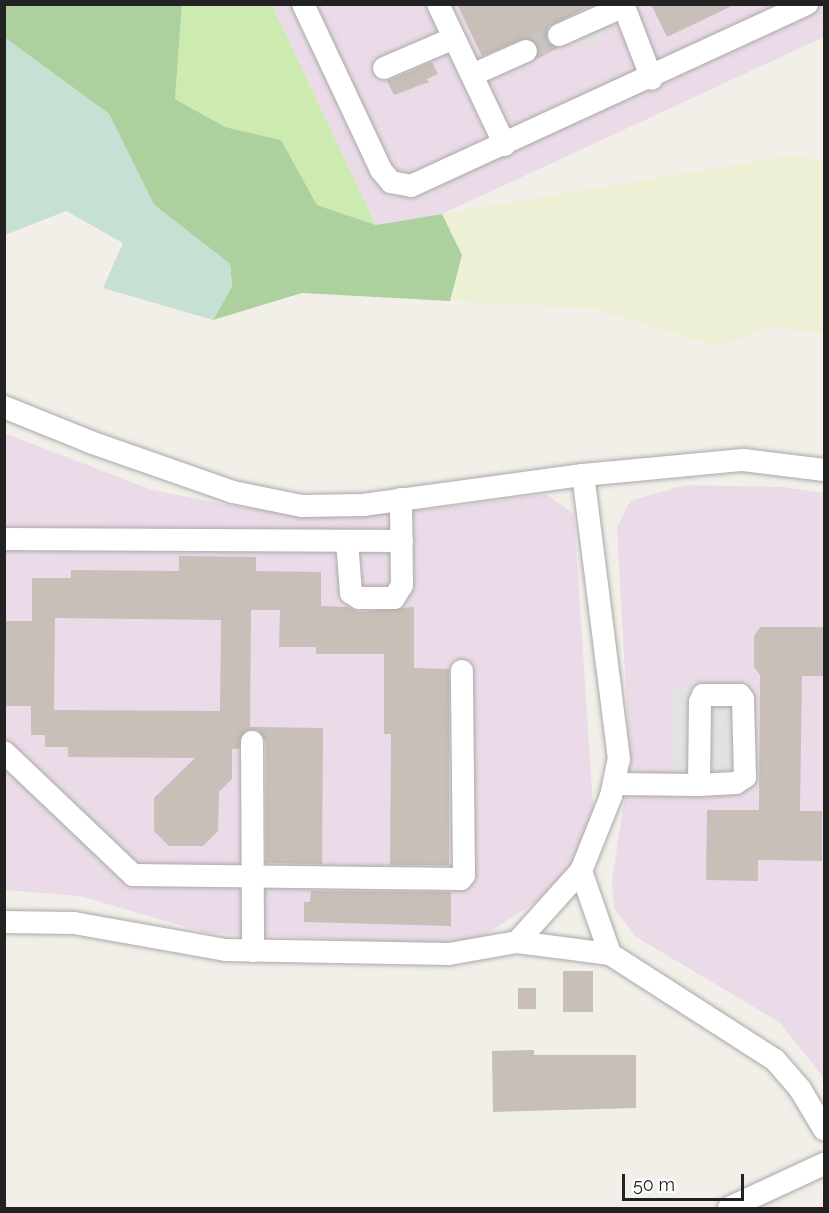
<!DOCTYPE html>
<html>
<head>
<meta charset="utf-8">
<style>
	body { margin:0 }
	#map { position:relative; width:829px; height:1213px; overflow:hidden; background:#f2efe9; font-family:Raleway,sans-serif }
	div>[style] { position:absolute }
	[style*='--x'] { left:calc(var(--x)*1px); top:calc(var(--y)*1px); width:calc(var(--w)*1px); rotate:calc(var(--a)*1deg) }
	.industrial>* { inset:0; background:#ebdbe8 }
	.farmland>* { inset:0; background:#eef0d5 }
	.grass>* { inset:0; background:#cdebb0 }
	.forest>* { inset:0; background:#add19e }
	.wetland>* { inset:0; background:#c6e0d4 }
	.parking>* { inset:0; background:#e2e2e2 }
	.building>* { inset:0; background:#c7bfb8 }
	.minor-tunnel>* { height:22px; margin-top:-11px; transform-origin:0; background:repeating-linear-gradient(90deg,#c8c6c1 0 22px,transparent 0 33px) }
	.roads { filter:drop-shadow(0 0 2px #a9a9a9) drop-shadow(0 0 2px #a9a9a9) }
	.minor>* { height:22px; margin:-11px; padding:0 11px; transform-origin:11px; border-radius:11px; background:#fff }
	span { translate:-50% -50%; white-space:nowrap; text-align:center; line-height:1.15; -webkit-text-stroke:4.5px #fff; paint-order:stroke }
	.frame { position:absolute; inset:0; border:6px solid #222; pointer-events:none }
	.scale { position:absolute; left:622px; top:1174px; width:122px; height:27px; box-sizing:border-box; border:3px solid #222; border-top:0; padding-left:8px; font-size:18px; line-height:21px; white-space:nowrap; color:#222; -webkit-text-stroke:4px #fff; paint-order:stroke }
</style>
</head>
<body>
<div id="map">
	<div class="industrial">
		<i style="clip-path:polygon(272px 5px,824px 5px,824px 37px,442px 214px,376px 225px)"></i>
		<i style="clip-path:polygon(4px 433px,152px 490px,245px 508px,341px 513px,449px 507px,546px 494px,574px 514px,595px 835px,575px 876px,485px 935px,453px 945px,207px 933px,80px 896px,5px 890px)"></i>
		<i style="clip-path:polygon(686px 485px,782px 487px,824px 493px,824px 1078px,779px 1022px,636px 937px,614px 908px,612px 880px,630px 765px,617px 528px,630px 501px)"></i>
	</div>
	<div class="farmland">
		<i style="clip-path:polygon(789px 156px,824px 160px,824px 334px,768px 326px,720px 347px,591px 308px,450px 301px,462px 255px,442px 214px)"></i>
	</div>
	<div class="grass">
		<i style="clip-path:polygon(182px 5px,272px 5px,376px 225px,317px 205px,281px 140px,225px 127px,175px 99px)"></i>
	</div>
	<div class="forest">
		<i style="clip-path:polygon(4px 5px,182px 5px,175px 99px,225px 127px,281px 140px,317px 205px,376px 225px,442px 214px,462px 255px,450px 301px,302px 293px,213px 320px,232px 286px,230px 264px,154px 205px,109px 114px,5px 38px)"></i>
	</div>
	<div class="wetland">
		<i style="clip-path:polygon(5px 38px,109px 114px,154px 205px,230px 264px,232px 286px,213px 320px,103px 288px,123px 243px,66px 211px,5px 235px)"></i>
	</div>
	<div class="parking">
		<i style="clip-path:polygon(596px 26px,602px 40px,583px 49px,576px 35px)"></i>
		<i style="clip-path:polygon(674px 687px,753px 688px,753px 777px,674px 776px)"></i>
	</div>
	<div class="building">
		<i style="clip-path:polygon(457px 4px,594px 4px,548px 27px,547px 41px,558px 48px,537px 59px,538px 45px,527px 38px,482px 56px)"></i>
		<i style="clip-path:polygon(651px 4px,736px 4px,667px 37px)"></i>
		<i style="clip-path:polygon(432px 62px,438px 74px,427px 79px,429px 82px,394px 95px,387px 81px)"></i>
		<i style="clip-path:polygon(evenodd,179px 556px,256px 557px,256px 571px,321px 572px,321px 606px,347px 607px,359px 612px,414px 607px,414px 668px,449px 669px,449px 865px,390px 865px,391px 734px,384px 734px,384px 654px,316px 654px,316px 647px,279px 647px,280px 610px,251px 610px,250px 727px,323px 728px,322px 864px,266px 863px,266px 742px,258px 730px,245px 731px,239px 749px,232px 749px,232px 779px,219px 792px,218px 831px,203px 846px,169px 846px,154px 831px,154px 798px,195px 758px,68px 757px,68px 747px,45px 747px,45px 735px,31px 735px,31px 706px,4px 706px,4px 621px,32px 621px,32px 578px,71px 578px,71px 570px,179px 571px,179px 556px,55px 618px,221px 620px,220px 711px,54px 710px,55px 618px)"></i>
		<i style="clip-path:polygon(760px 627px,825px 627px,825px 676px,802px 676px,800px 811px,822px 811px,822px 861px,758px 860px,758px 881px,706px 880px,707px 810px,759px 810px,760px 675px,754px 667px,754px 636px)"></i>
		<i style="clip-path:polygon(311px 891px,451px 892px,451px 926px,304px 922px,304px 902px,310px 902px)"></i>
		<i style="clip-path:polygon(563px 971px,593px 971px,593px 1012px,563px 1012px)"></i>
		<i style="clip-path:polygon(518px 988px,536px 988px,536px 1009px,518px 1009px)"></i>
		<i style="clip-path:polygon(534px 1050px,534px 1055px,636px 1055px,636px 1108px,493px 1112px,492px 1051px)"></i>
	</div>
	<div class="minor-tunnel">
		<i style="--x:526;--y:51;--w:37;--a:-26"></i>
	</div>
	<div class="roads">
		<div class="minor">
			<i style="--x:303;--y:4;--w:183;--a:64.8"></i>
			<i style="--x:381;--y:170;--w:16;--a:50"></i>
			<i style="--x:391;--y:182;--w:20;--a:11"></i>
			<i style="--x:411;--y:186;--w:436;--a:-24.7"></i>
			<i style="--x:438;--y:4;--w:156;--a:64.6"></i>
			<i style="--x:623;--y:4;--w:80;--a:68.9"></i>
			<i style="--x:559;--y:35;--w:71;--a:-24"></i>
			<i style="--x:384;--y:68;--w:76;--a:-23.2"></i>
			<i style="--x:472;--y:75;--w:59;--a:-24"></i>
			<i style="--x:4;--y:407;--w:96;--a:22"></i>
			<i style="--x:93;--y:443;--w:148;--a:19.3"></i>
			<i style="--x:233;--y:492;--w:70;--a:11.5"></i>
			<i style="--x:302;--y:506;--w:61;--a:-0.9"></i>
			<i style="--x:363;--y:505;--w:222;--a:-7.8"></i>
			<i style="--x:583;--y:475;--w:161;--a:-5.4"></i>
			<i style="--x:743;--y:460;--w:82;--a:7"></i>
			<i style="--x:4;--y:539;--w:398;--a:0.3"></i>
			<i style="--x:347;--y:541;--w:52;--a:85.6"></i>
			<i style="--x:351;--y:593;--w:9;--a:32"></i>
			<i style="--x:359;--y:598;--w:35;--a:0"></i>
			<i style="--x:394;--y:598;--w:15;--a:-58"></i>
			<i style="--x:402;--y:585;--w:86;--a:-90.7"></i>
			<i style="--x:252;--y:742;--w:209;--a:89.7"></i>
			<i style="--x:4;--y:752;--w:178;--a:43.6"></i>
			<i style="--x:133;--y:875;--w:328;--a:0.7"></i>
			<i style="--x:461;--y:879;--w:5;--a:-53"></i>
			<i style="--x:464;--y:875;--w:204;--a:-90.6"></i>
			<i style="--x:615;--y:784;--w:84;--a:0.7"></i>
			<i style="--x:699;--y:785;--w:37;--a:-3"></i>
			<i style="--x:736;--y:783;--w:11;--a:-34"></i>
			<i style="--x:745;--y:777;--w:78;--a:-91.5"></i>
			<i style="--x:743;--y:699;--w:5;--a:-127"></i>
			<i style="--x:740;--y:695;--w:37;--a:180"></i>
			<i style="--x:703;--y:695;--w:8;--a:113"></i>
			<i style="--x:700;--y:702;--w:83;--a:90.7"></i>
			<i style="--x:581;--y:871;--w:88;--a:70.7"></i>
			<i style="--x:4;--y:922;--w:70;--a:0.8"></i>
			<i style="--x:74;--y:923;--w:154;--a:10.1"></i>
			<i style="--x:226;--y:950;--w:223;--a:1"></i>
			<i style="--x:449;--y:954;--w:69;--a:-10"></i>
			<i style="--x:517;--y:942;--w:94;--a:7.4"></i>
			<i style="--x:610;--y:954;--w:196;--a:32.7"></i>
			<i style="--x:775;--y:1060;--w:38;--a:49"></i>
			<i style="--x:800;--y:1089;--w:47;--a:59"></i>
			<i style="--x:517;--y:942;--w:96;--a:-48"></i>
			<i style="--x:581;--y:871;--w:81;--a:-68.2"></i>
			<i style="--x:611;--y:796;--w:38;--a:-78"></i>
			<i style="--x:619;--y:759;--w:286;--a:-97.2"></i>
			<i style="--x:729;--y:1208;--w:105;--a:-24.9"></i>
		</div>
	</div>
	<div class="frame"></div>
	<div class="scale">50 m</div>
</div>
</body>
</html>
